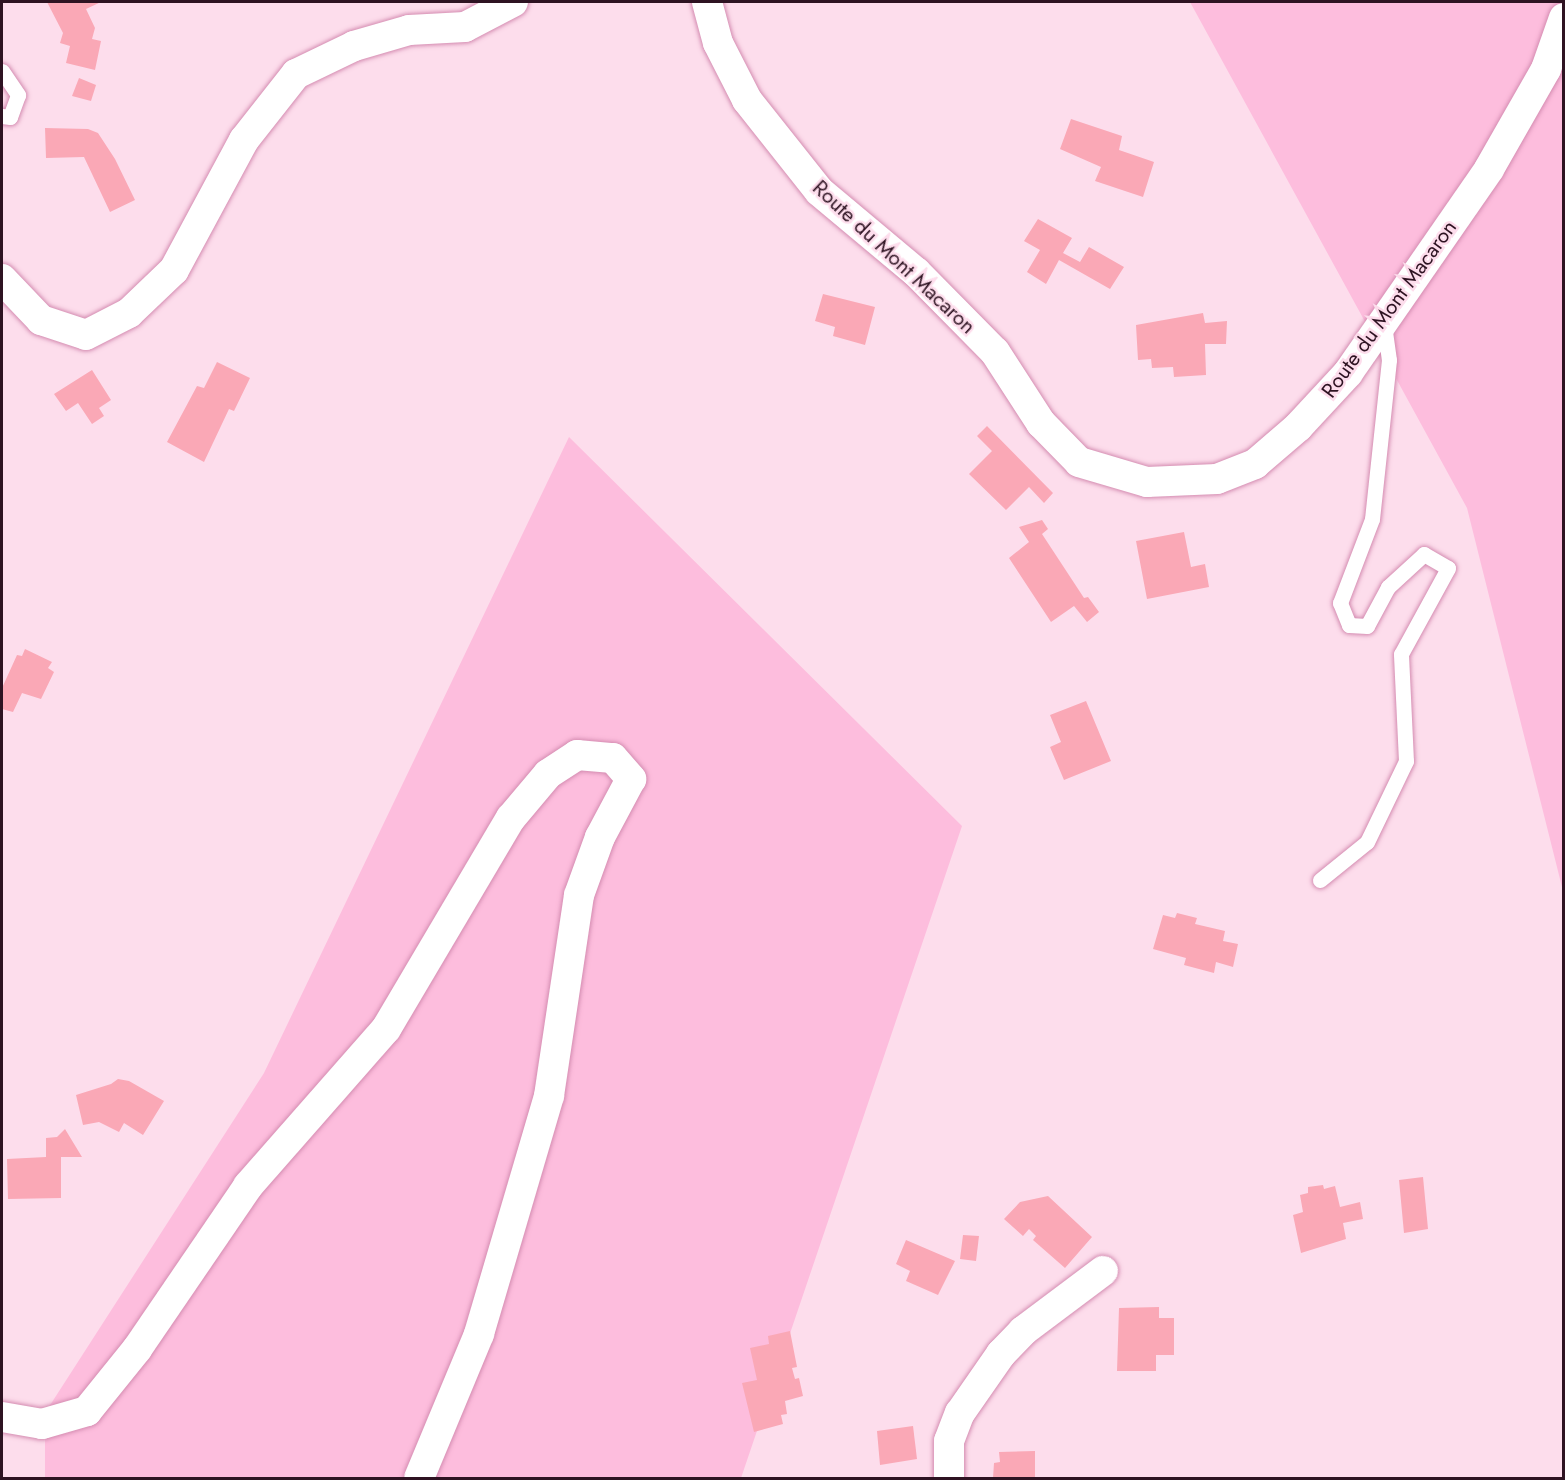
<!DOCTYPE html>
<html>
<head>
<meta charset="utf-8">
<style>
	body { margin:0 }
	#map { position:relative; width:1565px; height:1480px; overflow:hidden; background:#fdddec; font-family:Jost,sans-serif }
	div>[style] { position:absolute }
	[style*='--x'] { left:calc(var(--x)*1px); top:calc(var(--y)*1px); width:calc(var(--w)*1px); rotate:calc(var(--a)*1deg) }
	.green>* { inset:0; background:#fdbddd }
	.building>* { inset:0; background:#faa8b6 }
	.roads { filter:drop-shadow(0 0 2px #d48cb1) drop-shadow(0 0 2px #d48cb1) }
	.lane>* { height:15px; margin:-7.5px; padding:0 7.5px; transform-origin:7.5px; border-radius:7.5px; background:#fff }
	.street>* { height:30px; margin:-15px; padding:0 15px; transform-origin:15px; border-radius:15px; background:#fff }
	span { translate:-50% -50%; white-space:nowrap; text-align:center; line-height:1.15; -webkit-text-stroke:5px #fdddec; paint-order:stroke }
	.street-label { font-size:21px; color:#2e1322 }
	.frame { position:absolute; inset:0; border:3px solid #2e1322; pointer-events:none }
</style>
</head>
<body>
<div id="map">
	<div class="green">
		<i style="clip-path:polygon(1190px 2px,1563px 2px,1563px 891px,1467px 508px)"></i>
		<i style="clip-path:polygon(569px 437px,962px 826px,741px 1478px,45px 1478px,45px 1413px,264px 1073px)"></i>
	</div>
	<div class="building">
		<i style="clip-path:polygon(47px 2px,101px 2px,86px 9px,95px 28px,92px 39px,101px 41px,95px 70px,66px 63px,70px 46px,60px 43px,63px 33px)"></i>
		<i style="clip-path:polygon(79px 78px,96px 85px,91px 101px,72px 96px)"></i>
		<i style="clip-path:polygon(1071px 119px,1122px 136px,1119px 150px,1154px 162px,1143px 197px,1095px 181px,1101px 167px,1060px 149px)"></i>
		<i style="clip-path:polygon(45px 128px,88px 129px,98px 133px,115px 159px,135px 200px,110px 212px,84px 157px,46px 158px)"></i>
		<i style="clip-path:polygon(1038px 219px,1072px 238px,1063px 253px,1080px 262px,1089px 247px,1124px 267px,1110px 289px,1059px 260px,1046px 284px,1027px 272px,1040px 250px,1024px 241px)"></i>
		<i style="clip-path:polygon(823px 294px,875px 307px,865px 345px,833px 336px,835px 327px,815px 321px)"></i>
		<i style="clip-path:polygon(1203px 313px,1205px 323px,1227px 321px,1226px 344px,1205px 344px,1206px 375px,1174px 377px,1173px 367px,1152px 368px,1151px 359px,1138px 360px,1136px 325px)"></i>
		<i style="clip-path:polygon(217px 362px,250px 378px,234px 411px,229px 409px,204px 462px,167px 442px,197px 386px,204px 388px)"></i>
		<i style="clip-path:polygon(92px 370px,111px 400px,99px 408px,104px 416px,92px 424px,78px 403px,66px 411px,54px 394px)"></i>
		<i style="clip-path:polygon(987px 426px,1053px 493px,1044px 503px,1029px 487px,1006px 510px,969px 474px,992px 451px,977px 436px)"></i>
		<i style="clip-path:polygon(1042px 520px,1048px 529px,1042px 534px,1084px 598px,1088px 597px,1099px 612px,1087px 622px,1074px 606px,1051px 622px,1009px 558px,1029px 542px,1019px 527px)"></i>
		<i style="clip-path:polygon(1184px 532px,1191px 567px,1205px 564px,1209px 587px,1147px 599px,1136px 541px)"></i>
		<i style="clip-path:polygon(25px 649px,52px 662px,48px 668px,54px 672px,41px 699px,22px 693px,13px 712px,2px 709px,2px 688px,17px 655px,22px 656px)"></i>
		<i style="clip-path:polygon(1086px 701px,1111px 761px,1064px 780px,1050px 747px,1061px 742px,1050px 715px)"></i>
		<i style="clip-path:polygon(1177px 913px,1197px 918px,1195px 924px,1225px 931px,1223px 941px,1238px 944px,1233px 967px,1216px 962px,1214px 973px,1184px 965px,1186px 958px,1153px 949px,1163px 915px,1175px 918px)"></i>
		<i style="clip-path:polygon(118px 1079px,129px 1081px,164px 1101px,143px 1135px,124px 1123px,119px 1132px,99px 1122px,83px 1125px,76px 1095px,111px 1084px)"></i>
		<i style="clip-path:polygon(65px 1129px,82px 1157px,61px 1157px,61px 1198px,8px 1199px,7px 1159px,46px 1157px,46px 1138px,57px 1137px)"></i>
		<i style="clip-path:polygon(1423px 1177px,1428px 1229px,1404px 1233px,1399px 1180px)"></i>
		<i style="clip-path:polygon(1323px 1185px,1324px 1189px,1335px 1186px,1340px 1207px,1360px 1202px,1363px 1219px,1343px 1223px,1346px 1239px,1301px 1253px,1293px 1215px,1303px 1212px,1300px 1195px,1308px 1193px,1308px 1187px)"></i>
		<i style="clip-path:polygon(1048px 1196px,1092px 1237px,1065px 1268px,1033px 1240px,1036px 1236px,1029px 1229px,1023px 1236px,1004px 1219px,1020px 1202px)"></i>
		<i style="clip-path:polygon(963px 1235px,979px 1236px,976px 1261px,960px 1259px)"></i>
		<i style="clip-path:polygon(906px 1240px,955px 1261px,938px 1295px,906px 1281px,910px 1271px,896px 1264px)"></i>
		<i style="clip-path:polygon(1159px 1307px,1159px 1318px,1174px 1318px,1174px 1355px,1156px 1355px,1156px 1371px,1117px 1371px,1119px 1308px)"></i>
		<i style="clip-path:polygon(790px 1331px,797px 1367px,792px 1368px,795px 1379px,799px 1378px,803px 1396px,785px 1401px,787px 1414px,781px 1415px,783px 1424px,754px 1432px,742px 1383px,757px 1380px,750px 1348px,769px 1344px,768px 1336px)"></i>
		<i style="clip-path:polygon(913px 1426px,917px 1459px,880px 1465px,877px 1431px)"></i>
		<i style="clip-path:polygon(1035px 1451px,1035px 1478px,993px 1478px,994px 1463px,1000px 1462px,999px 1452px)"></i>
	</div>
	<div class="roads">
		<div class="lane">
			<i style="--x:2;--y:71;--w:29;--a:56"></i>
			<i style="--x:18;--y:95;--w:23;--a:110"></i>
			<i style="--x:10;--y:117;--w:8;--a:-173"></i>
			<i style="--x:1320;--y:880;--w:60;--a:-39"></i>
			<i style="--x:1367;--y:842;--w:90;--a:-64.3"></i>
			<i style="--x:1406;--y:761;--w:107;--a:-92.7"></i>
			<i style="--x:1401;--y:654;--w:98;--a:-61.3"></i>
			<i style="--x:1448;--y:568;--w:28;--a:-150"></i>
			<i style="--x:1424;--y:554;--w:49;--a:137.5"></i>
			<i style="--x:1388;--y:587;--w:44;--a:118.3"></i>
			<i style="--x:1367;--y:626;--w:18;--a:-177"></i>
			<i style="--x:1349;--y:625;--w:24;--a:-112"></i>
			<i style="--x:1340;--y:603;--w:90;--a:-69.1"></i>
			<i style="--x:1372;--y:519;--w:160;--a:-83.9"></i>
			<i style="--x:1389;--y:360;--w:34;--a:-98"></i>
		</div>
		<div class="street">
			<i style="--x:707;--y:2;--w:42;--a:75"></i>
			<i style="--x:718;--y:43;--w:64;--a:63"></i>
			<i style="--x:747;--y:100;--w:116;--a:51.6"></i>
			<i style="--x:819;--y:191;--w:126;--a:39.9"></i>
			<i style="--x:916;--y:272;--w:112;--a:45.4"></i>
			<i style="--x:995;--y:352;--w:85;--a:57.1"></i>
			<i style="--x:1041;--y:423;--w:54;--a:45.7"></i>
			<i style="--x:1079;--y:462;--w:71;--a:16.4"></i>
			<i style="--x:1147;--y:482;--w:70;--a:-2.5"></i>
			<i style="--x:1217;--y:479;--w:41;--a:-21.5"></i>
			<i style="--x:1255;--y:464;--w:57;--a:-40.7"></i>
			<i style="--x:1298;--y:427;--w:74;--a:-47.2"></i>
			<i style="--x:1348;--y:373;--w:248;--a:-55.3"></i>
			<i style="--x:1489;--y:169;--w:115;--a:-60.3"></i>
			<i style="--x:1546;--y:69;--w:54;--a:-70.6"></i>
			<i style="--x:2;--y:279;--w:57;--a:46.4"></i>
			<i style="--x:41;--y:320;--w:47;--a:18.4"></i>
			<i style="--x:86;--y:335;--w:48;--a:-27.1"></i>
			<i style="--x:129;--y:313;--w:62;--a:-43.7"></i>
			<i style="--x:174;--y:270;--w:148;--a:-61.7"></i>
			<i style="--x:244;--y:140;--w:84;--a:-51.8"></i>
			<i style="--x:296;--y:74;--w:64;--a:-25.8"></i>
			<i style="--x:354;--y:46;--w:57;--a:-16.2"></i>
			<i style="--x:409;--y:30;--w:56;--a:-3.1"></i>
			<i style="--x:465;--y:27;--w:54;--a:-27.5"></i>
			<i style="--x:2;--y:1417;--w:41;--a:9.9"></i>
			<i style="--x:42;--y:1424;--w:47;--a:-16.1"></i>
			<i style="--x:87;--y:1411;--w:80;--a:-51.1"></i>
			<i style="--x:137;--y:1349;--w:197;--a:-55.7"></i>
			<i style="--x:248;--y:1186;--w:209;--a:-48.7"></i>
			<i style="--x:386;--y:1029;--w:245;--a:-59.4"></i>
			<i style="--x:511;--y:818;--w:57;--a:-49.9"></i>
			<i style="--x:548;--y:774;--w:35;--a:-33"></i>
			<i style="--x:577;--y:755;--w:36;--a:5"></i>
			<i style="--x:613;--y:758;--w:28;--a:49"></i>
			<i style="--x:631;--y:779;--w:66;--a:118.1"></i>
			<i style="--x:600;--y:837;--w:62;--a:109.9"></i>
			<i style="--x:579;--y:895;--w:203;--a:98.5"></i>
			<i style="--x:549;--y:1096;--w:248;--a:106.4"></i>
			<i style="--x:479;--y:1334;--w:156;--a:112.6"></i>
			<i style="--x:949;--y:1478;--w:37;--a:-90"></i>
			<i style="--x:949;--y:1441;--w:30;--a:-69"></i>
			<i style="--x:960;--y:1413;--w:72;--a:-55.2"></i>
			<i style="--x:1001;--y:1354;--w:32;--a:-46"></i>
			<i style="--x:1023;--y:1331;--w:100;--a:-36.9"></i>
		</div>
	</div>
	<div class="street-label">
		<span style="left:894px;top:257px;rotate:43deg">Route du Mont Macaron</span>
		<span style="left:1389px;top:309px;rotate:-54deg">Route du Mont Macaron</span>
	</div>
	<div class="frame"></div>
</div>
</body>
</html>
